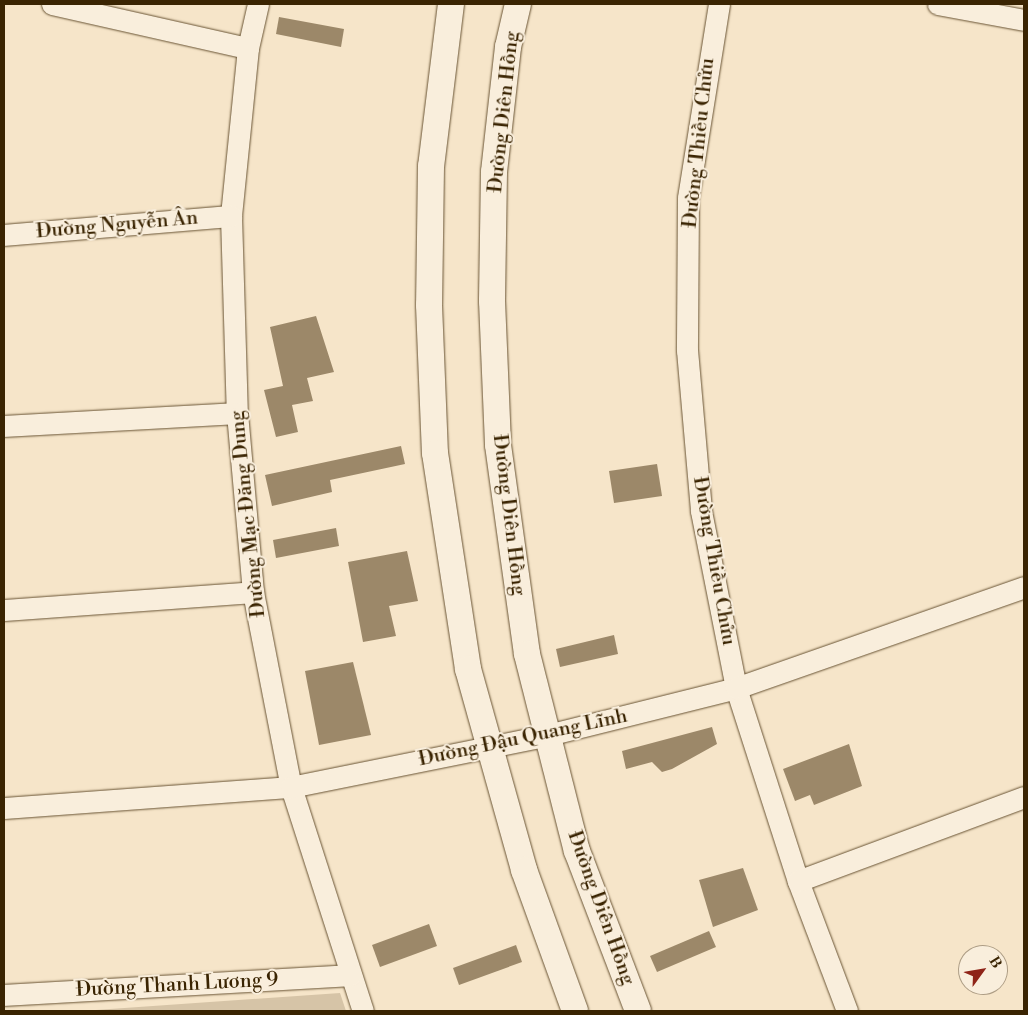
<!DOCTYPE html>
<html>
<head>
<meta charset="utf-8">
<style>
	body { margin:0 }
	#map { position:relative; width:1028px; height:1015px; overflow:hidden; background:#f6e5c9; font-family:"Libre Bodoni",serif }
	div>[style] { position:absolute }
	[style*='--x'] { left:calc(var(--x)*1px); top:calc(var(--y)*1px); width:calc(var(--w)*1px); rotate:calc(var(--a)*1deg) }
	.green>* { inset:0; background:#d6c4a7 }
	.building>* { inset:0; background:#9c8869 }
	.roads { filter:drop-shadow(0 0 1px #695434) drop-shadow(0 0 1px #695434) }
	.minor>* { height:21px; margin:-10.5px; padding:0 10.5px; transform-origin:10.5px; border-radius:10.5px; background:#f9eedc }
	.tertiary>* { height:26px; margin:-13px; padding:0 13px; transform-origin:13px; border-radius:13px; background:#f9eedc }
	span { translate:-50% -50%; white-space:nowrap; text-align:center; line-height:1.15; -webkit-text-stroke:4px #f9eedc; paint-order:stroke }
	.street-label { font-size:20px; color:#3a2402 }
	.frame { position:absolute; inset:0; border:5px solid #3a2402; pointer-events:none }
	.north { position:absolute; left:958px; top:945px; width:50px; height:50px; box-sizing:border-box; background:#f9eedc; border:1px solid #ad9d85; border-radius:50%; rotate:58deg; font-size:14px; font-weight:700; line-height:20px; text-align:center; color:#3a2402 }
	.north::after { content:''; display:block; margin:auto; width:18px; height:22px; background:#8f2418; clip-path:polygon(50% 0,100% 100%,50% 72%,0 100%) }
</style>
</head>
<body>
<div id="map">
	<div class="green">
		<i style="clip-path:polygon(340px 993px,346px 1011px,96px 1011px,96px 1010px)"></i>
	</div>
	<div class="building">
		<i style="clip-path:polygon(279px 17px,344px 29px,341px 47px,276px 34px)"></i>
		<i style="clip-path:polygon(316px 316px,334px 372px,307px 378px,313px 401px,292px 405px,298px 432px,276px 437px,264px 390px,283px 386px,270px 327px)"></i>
		<i style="clip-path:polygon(401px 446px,405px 464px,330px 480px,332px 492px,272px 506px,265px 475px)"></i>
		<i style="clip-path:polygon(657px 464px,662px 496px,614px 503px,609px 471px)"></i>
		<i style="clip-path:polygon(336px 528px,339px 546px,276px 558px,273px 540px)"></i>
		<i style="clip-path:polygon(407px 551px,418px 601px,389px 606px,396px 636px,363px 642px,348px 562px)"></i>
		<i style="clip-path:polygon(614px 635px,618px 654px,560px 667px,556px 649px)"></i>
		<i style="clip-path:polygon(353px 662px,371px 735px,319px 745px,305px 671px)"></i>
		<i style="clip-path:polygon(712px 727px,717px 744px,672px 769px,662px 772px,652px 762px,626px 769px,622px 751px)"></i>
		<i style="clip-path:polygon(849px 744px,862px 786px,814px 805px,810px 795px,795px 801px,783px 769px)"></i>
		<i style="clip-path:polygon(743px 868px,758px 910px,713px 927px,699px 880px)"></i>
		<i style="clip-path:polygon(429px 924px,437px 946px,380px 967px,372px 945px)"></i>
		<i style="clip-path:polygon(709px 931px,716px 947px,657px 972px,650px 956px)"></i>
		<i style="clip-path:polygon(516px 945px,522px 962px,459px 985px,453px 968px)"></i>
	</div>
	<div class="roads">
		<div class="minor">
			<i style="--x:52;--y:4;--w:201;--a:12.7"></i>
			<i style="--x:258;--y:4;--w:45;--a:102.8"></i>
			<i style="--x:248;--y:48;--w:169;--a:95.8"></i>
			<i style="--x:231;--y:216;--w:197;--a:88.3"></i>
			<i style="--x:237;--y:413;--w:180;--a:84.9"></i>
			<i style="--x:253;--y:592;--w:199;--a:79"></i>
			<i style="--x:291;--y:787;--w:235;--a:72.2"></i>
			<i style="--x:719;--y:4;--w:196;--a:99.1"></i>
			<i style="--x:688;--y:198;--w:152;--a:90.4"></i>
			<i style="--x:687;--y:350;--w:162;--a:85"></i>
			<i style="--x:701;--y:511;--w:180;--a:78.8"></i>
			<i style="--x:736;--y:688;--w:203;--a:72.2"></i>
			<i style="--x:798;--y:881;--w:139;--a:69.3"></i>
			<i style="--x:938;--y:4;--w:87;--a:10.5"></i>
			<i style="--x:4;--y:235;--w:228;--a:-4.8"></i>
			<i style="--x:4;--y:426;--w:233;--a:-3.2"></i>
			<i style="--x:4;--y:610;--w:250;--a:-4.1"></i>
			<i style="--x:4;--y:808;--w:288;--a:-4.2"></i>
			<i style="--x:291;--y:787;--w:262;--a:-11.4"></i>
			<i style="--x:548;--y:735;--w:194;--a:-14"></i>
			<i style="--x:736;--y:688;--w:305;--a:-19.3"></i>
			<i style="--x:798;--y:881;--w:241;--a:-20.4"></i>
			<i style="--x:4;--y:995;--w:347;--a:-3.3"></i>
		</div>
		<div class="tertiary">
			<i style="--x:451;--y:4;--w:163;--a:97"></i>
			<i style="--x:431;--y:166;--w:139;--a:90.8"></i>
			<i style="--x:429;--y:305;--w:148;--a:87.7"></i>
			<i style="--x:435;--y:453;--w:219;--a:81.3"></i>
			<i style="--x:468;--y:669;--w:209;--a:74.4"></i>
			<i style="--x:524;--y:870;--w:150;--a:70.1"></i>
			<i style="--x:518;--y:4;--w:44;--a:103.1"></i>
			<i style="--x:508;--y:47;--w:126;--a:96.4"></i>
			<i style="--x:494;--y:172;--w:129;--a:90.9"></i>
			<i style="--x:492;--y:301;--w:144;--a:87.6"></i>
			<i style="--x:498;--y:445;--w:211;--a:82.1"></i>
			<i style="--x:527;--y:654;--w:203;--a:75.8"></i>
			<i style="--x:577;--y:851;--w:171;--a:69.1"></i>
		</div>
	</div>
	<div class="street-label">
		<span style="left:504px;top:112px;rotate:-84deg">Đường Diên Hồng</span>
		<span style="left:699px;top:143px;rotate:-84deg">Đường Thiều Chửu</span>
		<span style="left:117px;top:225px;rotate:-5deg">Đường Nguyễn Ân</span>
		<span style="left:248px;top:514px;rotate:-96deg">Đường Mạc Đăng Dung</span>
		<span style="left:509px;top:515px;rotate:83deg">Đường Diên Hồng</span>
		<span style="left:714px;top:561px;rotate:80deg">Đường Thiều Chửu</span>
		<span style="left:523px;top:738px;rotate:-12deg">Đường Đậu Quang Lĩnh</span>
		<span style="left:601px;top:908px;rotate:70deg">Đường Diên Hồng</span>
		<span style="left:177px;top:985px;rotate:-3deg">Đường Thanh Lương 9</span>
	</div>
	<div class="frame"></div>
	<div class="north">B</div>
</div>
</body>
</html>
